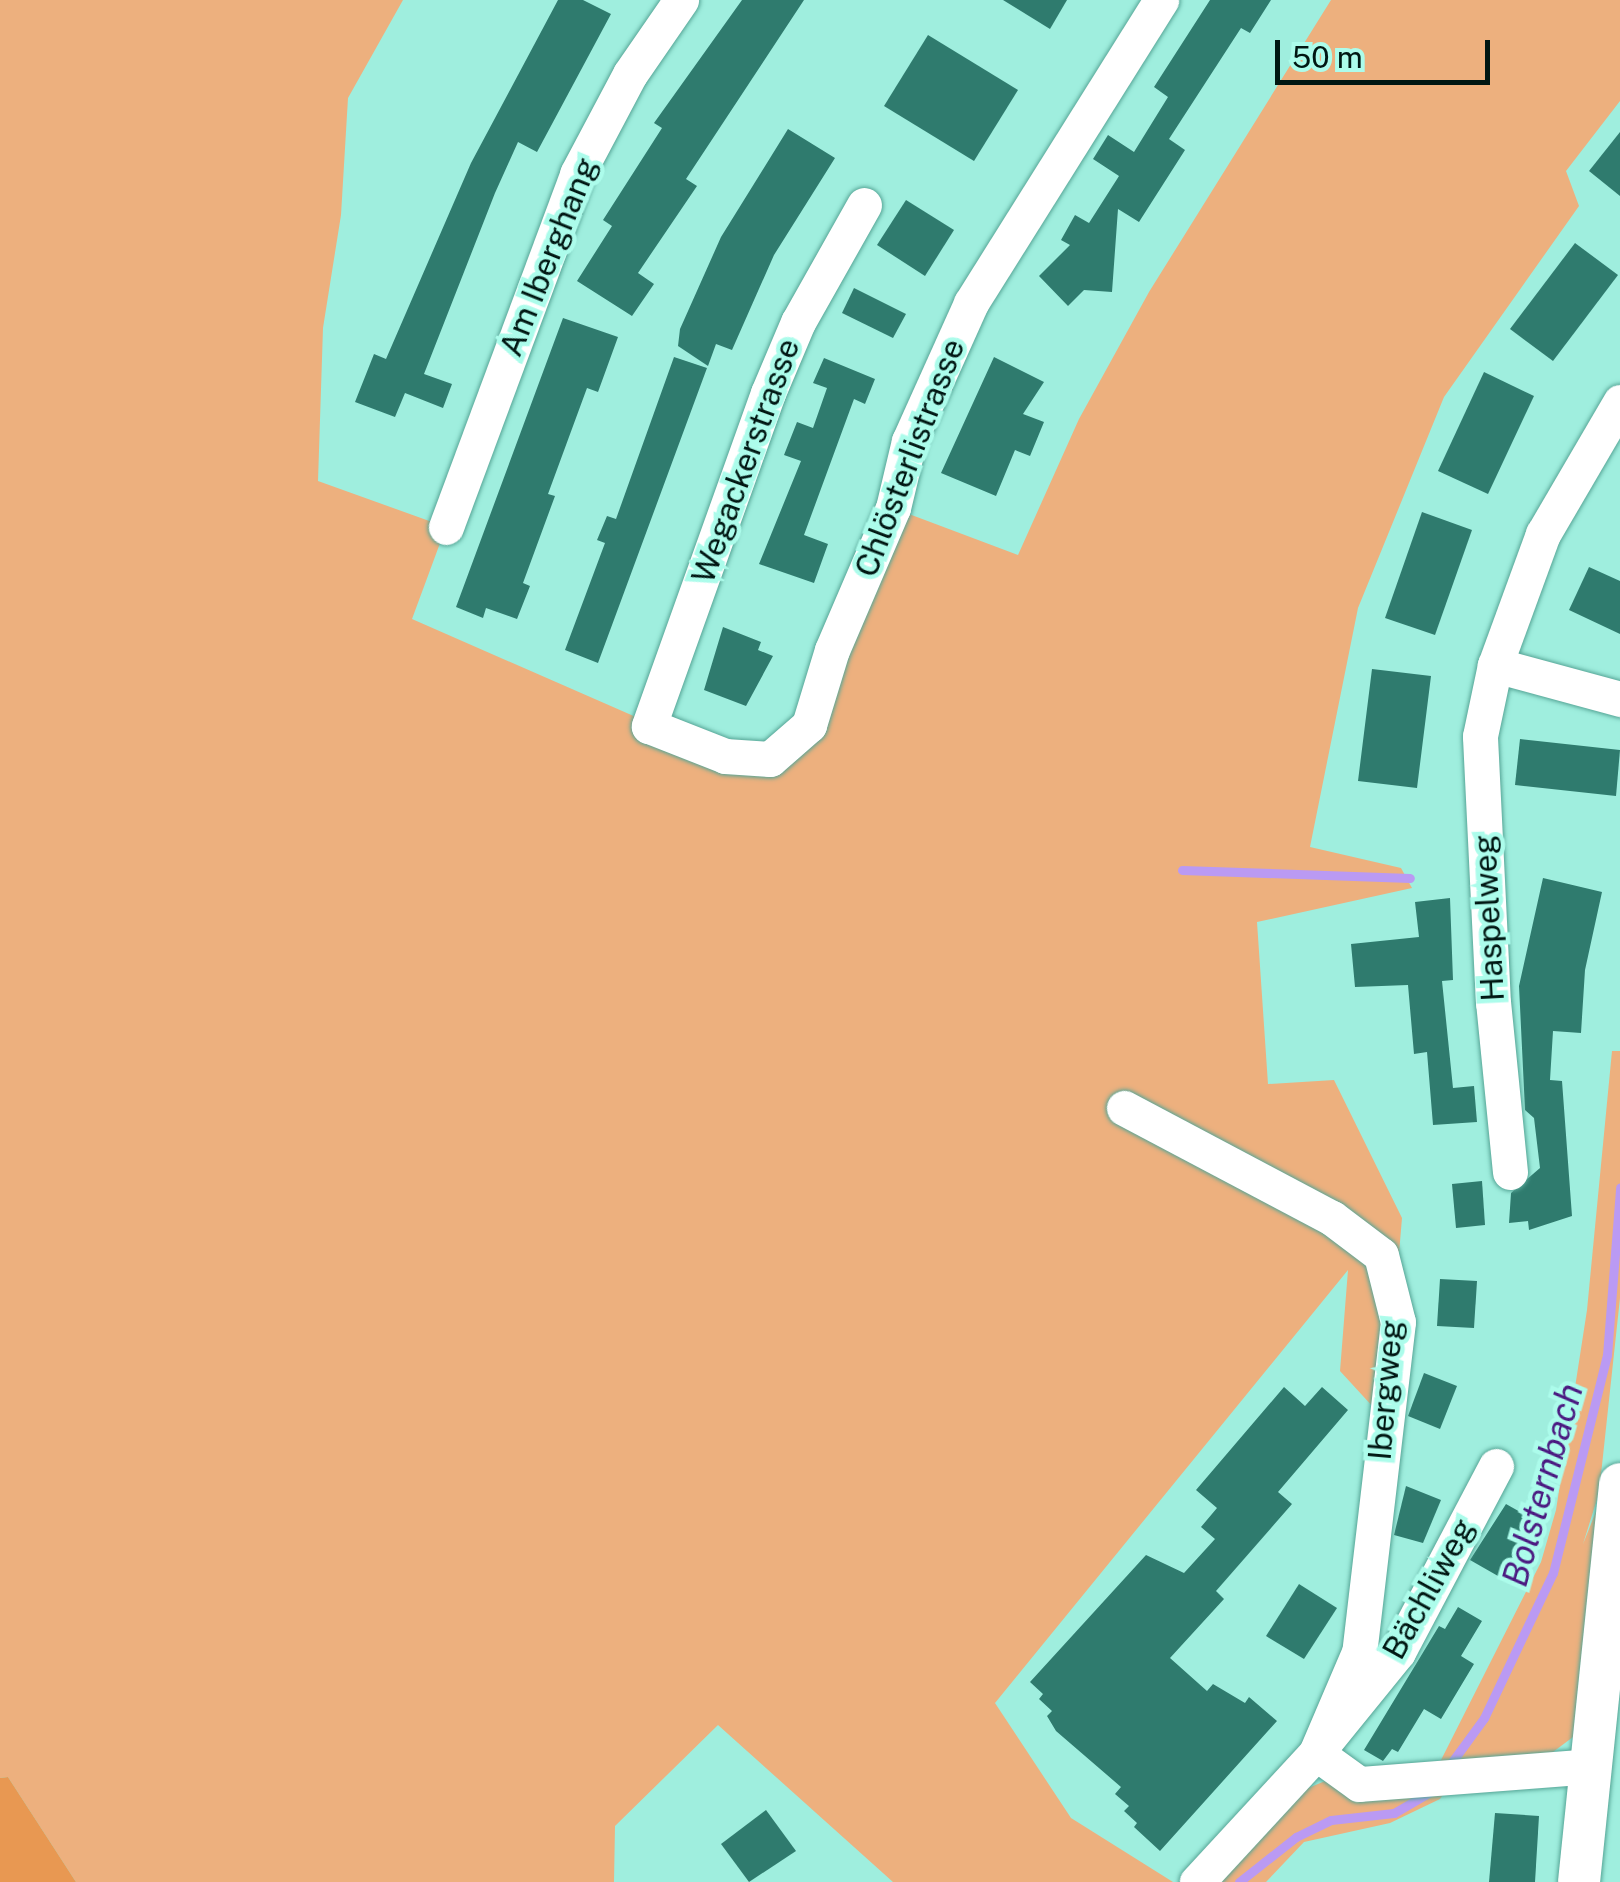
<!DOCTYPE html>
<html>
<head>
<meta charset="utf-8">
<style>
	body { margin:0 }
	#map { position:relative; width:1620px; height:1882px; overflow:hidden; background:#9feede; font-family:"Public Sans",sans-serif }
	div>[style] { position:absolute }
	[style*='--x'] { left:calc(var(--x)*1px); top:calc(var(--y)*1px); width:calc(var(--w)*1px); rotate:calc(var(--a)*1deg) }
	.green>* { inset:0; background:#edb07e }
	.forest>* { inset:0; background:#e89852 }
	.stream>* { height:9px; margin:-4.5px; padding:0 4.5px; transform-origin:4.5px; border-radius:4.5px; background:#ba9af3 }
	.building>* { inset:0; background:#2f7b6e }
	.roads { filter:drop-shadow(0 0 2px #56a596) drop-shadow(0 0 2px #56a596) }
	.minor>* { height:35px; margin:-17.5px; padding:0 17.5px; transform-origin:17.5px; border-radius:17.5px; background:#fff }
	.tertiary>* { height:42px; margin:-21px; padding:0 21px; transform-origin:21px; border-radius:21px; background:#fff }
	span { translate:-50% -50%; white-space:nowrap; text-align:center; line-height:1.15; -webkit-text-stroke:9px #acfceb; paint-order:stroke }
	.street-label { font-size:32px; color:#001713 }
	.water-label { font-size:35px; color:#4b1a81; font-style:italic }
	.scale { position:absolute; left:1275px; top:40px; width:215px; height:45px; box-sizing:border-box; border:5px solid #001713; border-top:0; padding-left:12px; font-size:30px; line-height:35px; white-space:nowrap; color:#001713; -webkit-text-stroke:8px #acfceb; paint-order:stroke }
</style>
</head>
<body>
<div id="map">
	<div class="green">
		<i style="clip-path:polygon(0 0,403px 0,348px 98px,341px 215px,323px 328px,318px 481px,446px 527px,412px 619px,725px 756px,809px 725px,893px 508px,1018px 555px,1079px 419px,1149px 292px,1331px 0,1620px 0,1620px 101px,1566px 171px,1579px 206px,1444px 397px,1358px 608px,1310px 847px,1401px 868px,1412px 888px,1257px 922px,1268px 1084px,1334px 1080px,1402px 1218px,1385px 1420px,1340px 1371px,1348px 1270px,995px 1703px,1071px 1818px,1173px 1882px,893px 1882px,718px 1725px,615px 1826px,614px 1882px,76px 1882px,8px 1777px,0 1778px)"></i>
		<i style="clip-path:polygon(1612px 1051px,1620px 1051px,1620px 1298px,1599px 1493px,1583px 1544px,1597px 1509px,1573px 1737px,1545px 1758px,1466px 1764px,1440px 1799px,1390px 1823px,1304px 1842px,1266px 1882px,1215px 1882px,1287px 1797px,1325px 1781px,1362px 1794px,1440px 1762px,1541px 1562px,1556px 1510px,1587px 1310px)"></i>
	</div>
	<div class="forest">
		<i style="clip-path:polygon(8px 1777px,76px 1882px,0 1882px,0 1778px)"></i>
	</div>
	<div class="stream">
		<i style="--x:1182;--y:870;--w:228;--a:2"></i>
		<i style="--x:1449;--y:1766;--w:59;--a:-53.9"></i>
		<i style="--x:1484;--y:1718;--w:161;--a:-64.6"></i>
		<i style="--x:1553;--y:1573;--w:225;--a:-76.1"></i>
		<i style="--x:1607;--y:1355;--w:168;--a:-85.5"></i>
		<i style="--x:1239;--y:1882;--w:73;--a:-38.3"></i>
		<i style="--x:1296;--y:1837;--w:39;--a:-26"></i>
		<i style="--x:1331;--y:1820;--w:63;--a:-6.3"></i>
		<i style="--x:1394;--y:1813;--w:44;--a:-30.1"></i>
	</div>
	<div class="building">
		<i style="clip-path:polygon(558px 0,583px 0,611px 14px,537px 152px,518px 142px,495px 193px,424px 374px,452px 384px,443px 408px,405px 393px,395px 417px,355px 402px,374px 354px,386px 359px,471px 163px)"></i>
		<i style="clip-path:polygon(742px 0,804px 0,686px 179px,697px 186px,638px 273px,654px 284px,632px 316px,577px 281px,612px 226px,603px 220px,662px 128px,654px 123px)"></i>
		<i style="clip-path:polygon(1003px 0,1067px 0,1050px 29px)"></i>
		<i style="clip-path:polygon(1210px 0,1271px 0,1250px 33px,1241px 28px,1169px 139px,1185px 150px,1139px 222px,1118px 209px,1112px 292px,1084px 290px,1068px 306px,1039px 276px,1070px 245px,1061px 240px,1075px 215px,1089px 223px,1119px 176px,1093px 159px,1108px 135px,1134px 152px,1168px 97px,1154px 87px)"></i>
		<i style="clip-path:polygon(928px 35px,1018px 90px,974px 161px,884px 106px)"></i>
		<i style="clip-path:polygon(788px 129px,835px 158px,774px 255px,732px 350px,716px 344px,708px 366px,678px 346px,680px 329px,721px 237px)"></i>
		<i style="clip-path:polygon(1620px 132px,1620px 196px,1589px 171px)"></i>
		<i style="clip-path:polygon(906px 200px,954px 230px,925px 276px,877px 245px)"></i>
		<i style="clip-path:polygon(1575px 243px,1618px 275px,1553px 361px,1510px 329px)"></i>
		<i style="clip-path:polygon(854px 288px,906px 314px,893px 338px,842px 313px)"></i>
		<i style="clip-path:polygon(563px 318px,618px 337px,598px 392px,587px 388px,548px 494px,555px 496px,523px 583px,530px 586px,517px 619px,486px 608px,483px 618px,456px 607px)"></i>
		<i style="clip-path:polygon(674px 357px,707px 368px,598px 663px,565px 650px,605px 543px,597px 540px,607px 516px,616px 519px)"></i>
		<i style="clip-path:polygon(994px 357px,1044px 382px,1023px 414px,1044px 422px,1030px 456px,1015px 450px,996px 496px,941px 473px)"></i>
		<i style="clip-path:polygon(824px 358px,875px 379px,865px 404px,854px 399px,804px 535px,828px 544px,814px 583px,759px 564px,801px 461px,784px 455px,797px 422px,813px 428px,827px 388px,813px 383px)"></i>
		<i style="clip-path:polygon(1484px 372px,1534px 396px,1488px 494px,1438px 471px)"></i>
		<i style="clip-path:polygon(1422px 512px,1472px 530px,1435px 635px,1385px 618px)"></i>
		<i style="clip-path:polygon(1589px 567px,1620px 581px,1620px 634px,1569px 610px)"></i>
		<i style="clip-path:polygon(723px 627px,761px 642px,758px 650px,773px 656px,746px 706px,704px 690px)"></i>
		<i style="clip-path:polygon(1372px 669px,1431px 676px,1417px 788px,1358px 781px)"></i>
		<i style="clip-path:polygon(1520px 739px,1620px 750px,1616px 796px,1515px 785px)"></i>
		<i style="clip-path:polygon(1543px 878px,1602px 892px,1585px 970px,1581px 1033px,1553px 1031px,1550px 1080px,1562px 1081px,1572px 1216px,1529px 1230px,1528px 1221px,1509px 1223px,1511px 1193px,1540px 1168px,1534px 1118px,1525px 1110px,1519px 986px)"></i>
		<i style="clip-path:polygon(1450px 898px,1453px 980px,1442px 981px,1453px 1088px,1474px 1086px,1477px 1122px,1433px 1125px,1427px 1052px,1414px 1054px,1408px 985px,1355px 987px,1351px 944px,1419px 937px,1415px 902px)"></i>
		<i style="clip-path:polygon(1482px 1181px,1485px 1225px,1456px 1228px,1452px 1184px)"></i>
		<i style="clip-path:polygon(1440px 1279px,1477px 1281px,1474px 1328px,1437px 1326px)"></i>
		<i style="clip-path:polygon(1424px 1373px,1457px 1386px,1440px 1429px,1408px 1416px)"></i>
		<i style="clip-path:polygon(1284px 1387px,1305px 1406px,1322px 1387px,1348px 1410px,1278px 1492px,1292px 1504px,1216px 1591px,1224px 1599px,1170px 1658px,1207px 1691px,1213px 1684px,1245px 1703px,1249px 1697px,1277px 1721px,1160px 1851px,1134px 1827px,1137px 1823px,1124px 1811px,1129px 1806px,1115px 1794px,1121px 1787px,1056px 1731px,1047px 1716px,1052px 1711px,1039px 1699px,1043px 1694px,1030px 1682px,1146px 1555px,1184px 1573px,1215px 1539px,1201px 1527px,1217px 1508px,1196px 1490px)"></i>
		<i style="clip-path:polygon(1406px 1486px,1441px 1500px,1423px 1543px,1394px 1535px)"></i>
		<i style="clip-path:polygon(1506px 1504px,1531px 1518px,1521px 1534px,1529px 1538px,1520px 1554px,1526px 1558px,1512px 1584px,1470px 1560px)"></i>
		<i style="clip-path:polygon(1299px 1584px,1337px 1608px,1304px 1659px,1266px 1636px)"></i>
		<i style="clip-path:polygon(1458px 1607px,1482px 1621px,1461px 1656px,1474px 1664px,1441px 1719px,1424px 1709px,1398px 1752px,1392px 1749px,1383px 1761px,1364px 1750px,1439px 1626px,1445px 1629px)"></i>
		<i style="clip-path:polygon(766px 1810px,796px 1851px,749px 1882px,721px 1844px)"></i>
		<i style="clip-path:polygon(1495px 1813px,1539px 1816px,1535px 1882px,1489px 1882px)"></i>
	</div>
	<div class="roads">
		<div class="minor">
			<i style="--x:864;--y:205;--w:134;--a:119.4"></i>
			<i style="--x:798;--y:322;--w:77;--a:112.9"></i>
			<i style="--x:768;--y:393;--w:354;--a:109.7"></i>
			<i style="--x:649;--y:726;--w:82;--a:21.5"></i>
			<i style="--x:725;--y:756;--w:45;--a:3.8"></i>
			<i style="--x:770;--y:759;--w:52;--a:-41.1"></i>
			<i style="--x:809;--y:725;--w:78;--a:-73"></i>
			<i style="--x:832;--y:650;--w:155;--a:-66.8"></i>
			<i style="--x:893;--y:508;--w:69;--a:-76.6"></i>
			<i style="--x:909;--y:441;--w:151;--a:-65.8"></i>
			<i style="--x:971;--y:303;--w:358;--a:-57.9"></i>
			<i style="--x:446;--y:527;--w:377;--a:-69.6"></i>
			<i style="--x:577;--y:174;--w:113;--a:-62.1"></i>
			<i style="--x:630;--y:74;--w:90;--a:-55.4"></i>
			<i style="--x:1495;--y:665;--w:130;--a:15.2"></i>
			<i style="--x:1124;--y:1108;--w:235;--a:27.9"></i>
			<i style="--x:1332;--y:1218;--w:61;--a:37.1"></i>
			<i style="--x:1381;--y:1255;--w:69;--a:75.8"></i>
			<i style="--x:1398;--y:1322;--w:332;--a:96.7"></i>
			<i style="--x:1359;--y:1652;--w:110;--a:113.1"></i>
			<i style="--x:1316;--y:1753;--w:176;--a:132.7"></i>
			<i style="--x:1510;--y:1172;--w:170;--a:-95.7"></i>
			<i style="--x:1493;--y:1003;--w:267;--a:-92.8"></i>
			<i style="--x:1480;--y:736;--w:73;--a:-78.1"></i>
			<i style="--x:1495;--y:665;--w:140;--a:-69.9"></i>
			<i style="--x:1543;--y:534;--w:153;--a:-59.7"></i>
			<i style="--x:1496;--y:1466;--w:210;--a:117.8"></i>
			<i style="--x:1398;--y:1652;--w:130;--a:129.1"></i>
			<i style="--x:1316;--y:1753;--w:53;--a:35.8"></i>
			<i style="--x:1359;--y:1784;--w:233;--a:-4.4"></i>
		</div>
		<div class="tertiary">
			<i style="--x:1579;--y:1882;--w:400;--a:-84.1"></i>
		</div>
	</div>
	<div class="street-label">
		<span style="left:549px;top:257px;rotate:-68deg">Am Iberghang</span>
		<span style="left:910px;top:458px;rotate:-69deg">Chlösterlistrasse</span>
		<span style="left:746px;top:461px;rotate:-70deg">Wegackerstrasse</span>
		<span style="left:1489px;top:918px;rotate:-93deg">Haspelweg</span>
		<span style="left:1386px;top:1390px;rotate:-85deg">Ibergweg</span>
		<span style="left:1429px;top:1589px;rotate:-61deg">Bächliweg</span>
	</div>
	<div class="water-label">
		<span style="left:1543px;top:1485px;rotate:-74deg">Bolsternbach</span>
	</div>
	<div class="scale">50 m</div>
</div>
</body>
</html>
